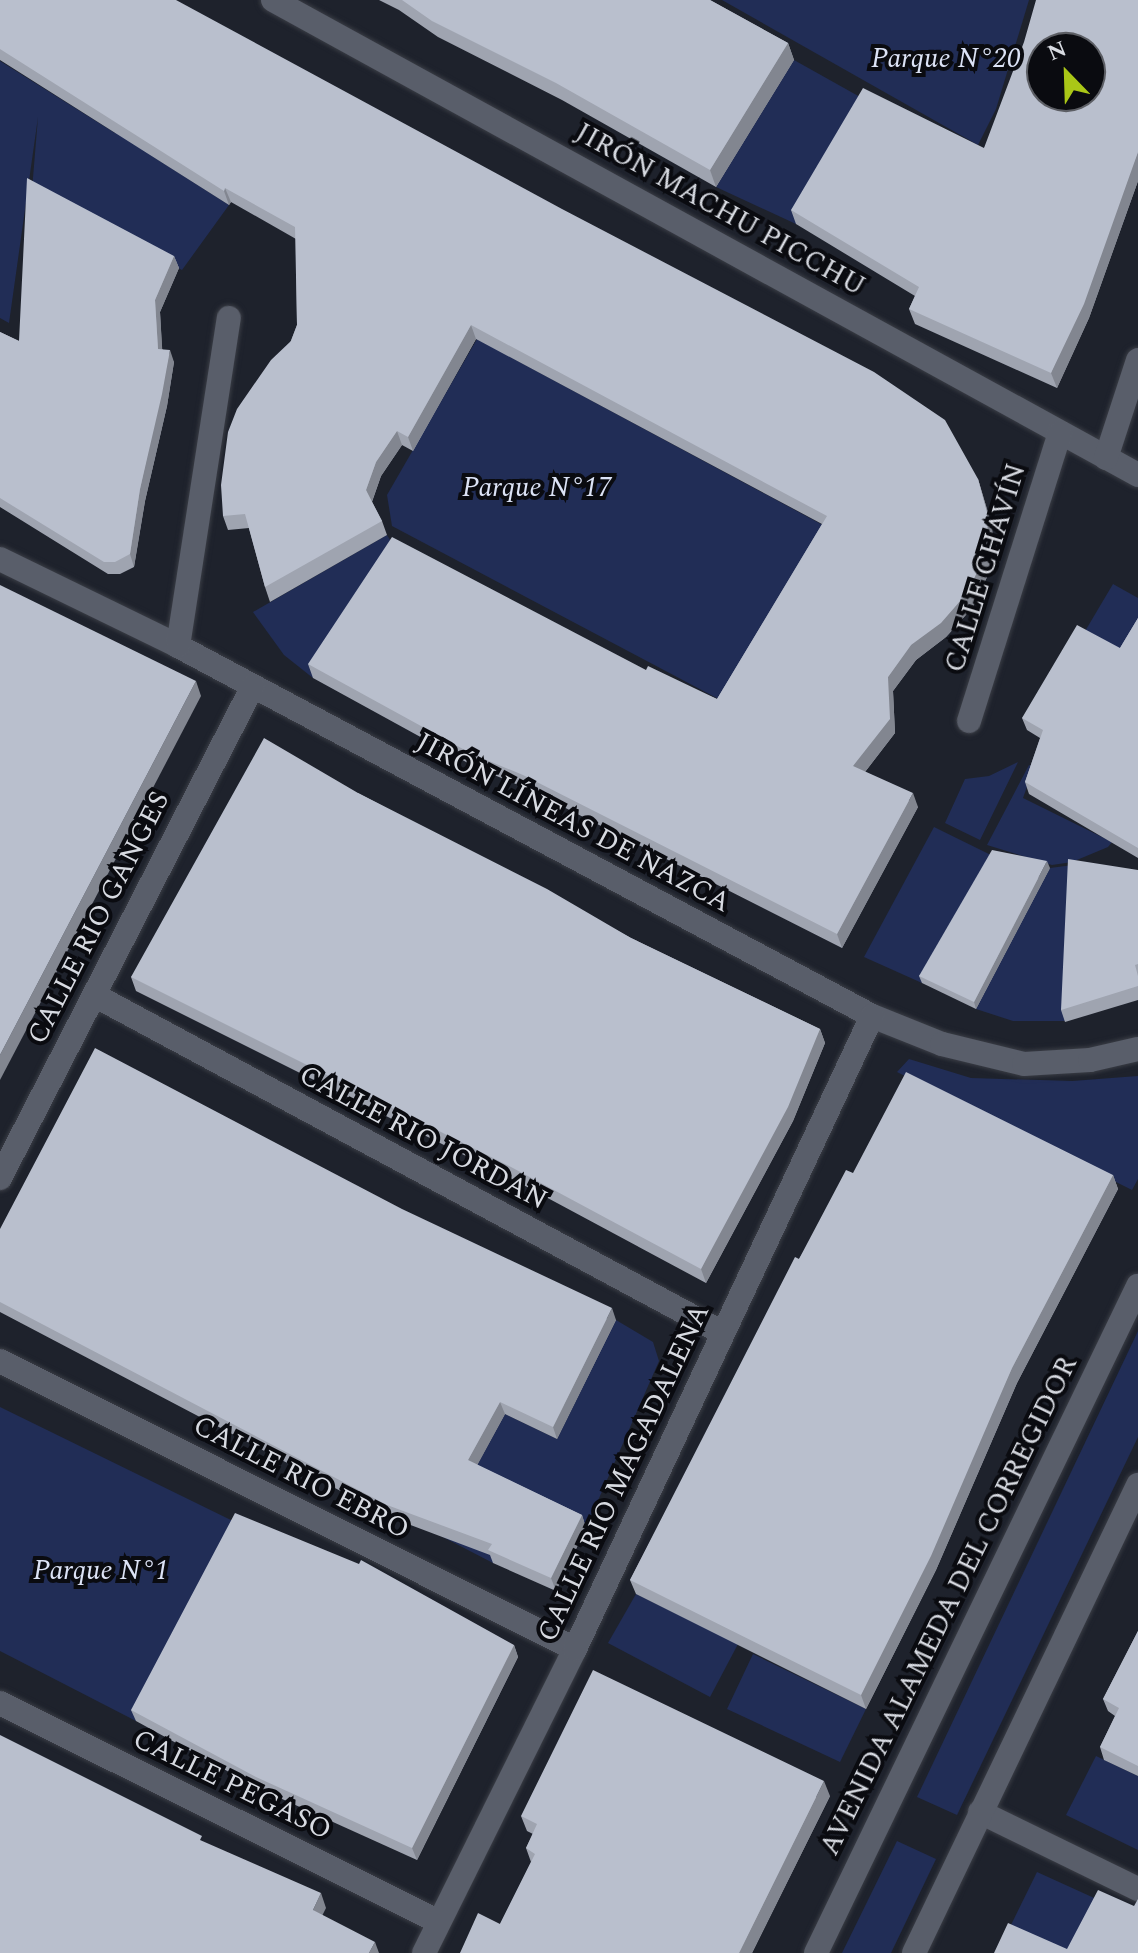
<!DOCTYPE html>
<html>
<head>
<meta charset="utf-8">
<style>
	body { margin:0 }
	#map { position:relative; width:1138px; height:1953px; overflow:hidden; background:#1e222c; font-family:Spectral,serif }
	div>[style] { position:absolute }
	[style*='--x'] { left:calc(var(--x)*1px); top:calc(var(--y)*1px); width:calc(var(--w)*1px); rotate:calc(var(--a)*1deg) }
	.green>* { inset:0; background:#212d56 }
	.roads { filter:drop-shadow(0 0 2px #3a3d45) drop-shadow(0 0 2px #3a3d45) }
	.street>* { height:24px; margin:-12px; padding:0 12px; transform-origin:12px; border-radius:12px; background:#595e6a }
	.secondary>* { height:24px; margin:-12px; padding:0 12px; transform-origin:12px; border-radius:12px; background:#595e6a }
	.wall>* { inset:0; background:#9fa4b0 }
	.shaded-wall>* { inset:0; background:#828690 }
	.building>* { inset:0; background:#b9bfcd }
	span { translate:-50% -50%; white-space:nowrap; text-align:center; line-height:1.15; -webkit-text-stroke:8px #0a0b10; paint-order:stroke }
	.park-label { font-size:28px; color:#dce3f6; font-style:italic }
	.street-label { font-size:28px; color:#d7dae1 }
	.north { position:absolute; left:1026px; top:32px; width:80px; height:80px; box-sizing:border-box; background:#0a0b10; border:2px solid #5c5e64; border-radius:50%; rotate:337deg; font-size:22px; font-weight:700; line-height:32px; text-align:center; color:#d7dae1 }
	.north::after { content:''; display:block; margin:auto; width:28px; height:36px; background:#aac717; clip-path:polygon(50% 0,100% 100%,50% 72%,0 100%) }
</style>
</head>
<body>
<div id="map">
	<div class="green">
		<i style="clip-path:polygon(722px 0,1029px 0,996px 109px,978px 145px)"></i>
		<i style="clip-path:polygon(181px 11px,152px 156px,229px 205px,182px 270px,32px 190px,38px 117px,9px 323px,0 318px,0 61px,115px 133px)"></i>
		<i style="clip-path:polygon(794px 60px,869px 102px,796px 224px,716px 187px)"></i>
		<i style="clip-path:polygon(477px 339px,832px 530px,728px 704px,392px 526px,387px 495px)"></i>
		<i style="clip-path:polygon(387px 535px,397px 551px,313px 678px,284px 655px,253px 612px)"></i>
		<i style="clip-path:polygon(1113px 584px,1138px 598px,1138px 667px,1081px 638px)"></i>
		<i style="clip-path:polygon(1018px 762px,980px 840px,945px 823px,965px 779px,989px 776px)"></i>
		<i style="clip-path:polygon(1029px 765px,1034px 767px,1023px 798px,1112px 842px,1108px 847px,1072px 862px,1052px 865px,987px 845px)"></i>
		<i style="clip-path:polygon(934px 827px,995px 857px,922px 983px,864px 957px)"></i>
		<i style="clip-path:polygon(1073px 865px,1065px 1021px,1013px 1021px,976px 1009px,1050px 868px)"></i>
		<i style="clip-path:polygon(909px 1059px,971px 1078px,1072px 1081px,1138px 1076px,1138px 1179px,1132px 1190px,897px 1072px)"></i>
		<i style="clip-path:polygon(616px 1320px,653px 1342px,659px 1361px,586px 1528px,529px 1500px,493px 1563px,439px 1535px,505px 1414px,557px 1439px)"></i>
		<i style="clip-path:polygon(1138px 1331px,1138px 1437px,957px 1815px,917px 1797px)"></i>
		<i style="clip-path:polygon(0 1407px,239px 1524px,136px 1721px,0 1651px)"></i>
		<i style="clip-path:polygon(636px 1594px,738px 1644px,710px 1697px,608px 1643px)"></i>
		<i style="clip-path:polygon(753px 1654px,866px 1709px,840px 1762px,727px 1709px)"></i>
		<i style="clip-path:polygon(1096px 1756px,1138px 1776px,1138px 1850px,1066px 1815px)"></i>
		<i style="clip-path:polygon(897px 1841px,936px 1859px,891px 1953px,842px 1953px)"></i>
		<i style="clip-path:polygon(1037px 1872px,1103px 1902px,1076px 1953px,1007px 1933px)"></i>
	</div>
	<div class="roads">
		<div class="street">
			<i style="--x:273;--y:0;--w:987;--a:28.77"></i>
			<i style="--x:1106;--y:458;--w:103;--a:-71.9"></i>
			<i style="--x:0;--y:559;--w:198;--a:26"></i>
			<i style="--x:178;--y:646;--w:786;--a:28.06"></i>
			<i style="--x:872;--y:1016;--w:75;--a:21.8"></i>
			<i style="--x:942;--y:1044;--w:84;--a:13.7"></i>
			<i style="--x:1024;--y:1064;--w:66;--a:-3.5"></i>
			<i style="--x:1090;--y:1060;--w:49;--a:-12.9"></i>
			<i style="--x:178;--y:646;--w:332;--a:-81.2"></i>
			<i style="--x:969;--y:721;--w:302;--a:-72.5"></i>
			<i style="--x:94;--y:995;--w:714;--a:28.25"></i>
			<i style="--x:0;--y:1178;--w:553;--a:-62.79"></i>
			<i style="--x:0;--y:1361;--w:643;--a:26.6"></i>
			<i style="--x:0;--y:1703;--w:489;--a:26.5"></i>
			<i style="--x:980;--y:1812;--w:176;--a:26"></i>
			<i style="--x:424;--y:1953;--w:339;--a:-63.6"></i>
			<i style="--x:575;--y:1649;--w:699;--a:-64.86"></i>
		</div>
		<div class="secondary">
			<i style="--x:816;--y:1953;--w:741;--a:-64.23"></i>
			<i style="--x:914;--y:1953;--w:519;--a:-64.42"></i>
		</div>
	</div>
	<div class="wall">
		<i style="clip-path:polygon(0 0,978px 479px,992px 526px,994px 562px,973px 607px,946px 637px,916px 660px,893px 691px,895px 733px,865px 772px,918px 807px,842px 948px,528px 789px,477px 768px,313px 678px,308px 664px,646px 670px,717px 699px,822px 524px,476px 339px,413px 451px,402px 445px,381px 476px,372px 502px,382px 521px,387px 535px,270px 602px,265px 587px,249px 528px,228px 530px,223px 516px,297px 325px,296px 239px,231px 202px,229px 205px,0 60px)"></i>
		<i style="clip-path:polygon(379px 0,710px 0,788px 43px,794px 60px,716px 187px,562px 100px,438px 37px,399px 10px)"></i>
		<i style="clip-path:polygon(1138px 0,1138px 181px,1089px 318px,1057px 388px,915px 324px,909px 309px,915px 296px,796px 224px,791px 210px,984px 148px)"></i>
		<i style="clip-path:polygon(174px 256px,179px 268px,160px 312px,162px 349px,174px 362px,167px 406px,145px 501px,134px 567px,120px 574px,108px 574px,0 507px,0 332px,19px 341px)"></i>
		<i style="clip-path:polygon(1138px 618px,1138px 858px,1029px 794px,1025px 782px,1040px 738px,1027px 730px,1022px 718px,1120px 648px)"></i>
		<i style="clip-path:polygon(358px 793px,631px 938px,820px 1029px,825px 1043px,793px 1121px,706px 1283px,516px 1181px,136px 991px,131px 977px)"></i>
		<i style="clip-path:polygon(1050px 868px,976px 1009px,922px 983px,919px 976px)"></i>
		<i style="clip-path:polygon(1138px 870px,1138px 1000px,1065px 1022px,1061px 1010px)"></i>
		<i style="clip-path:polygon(853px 1173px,1113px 1175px,1118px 1189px,1017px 1383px,936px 1570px,866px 1709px,636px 1594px,630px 1580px,799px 1259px)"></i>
		<i style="clip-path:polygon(0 1229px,616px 1320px,557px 1439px,505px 1414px,477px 1465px,582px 1515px,586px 1528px,556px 1591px,493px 1563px,490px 1555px,392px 1518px,0 1312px)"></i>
		<i style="clip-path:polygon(1138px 1631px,1138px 1776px,1104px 1760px,1100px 1747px,1115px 1716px,1108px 1711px,1103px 1699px)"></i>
		<i style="clip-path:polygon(514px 1645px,518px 1657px,417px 1860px,260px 1789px,136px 1721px,131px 1710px)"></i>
		<i style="clip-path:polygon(830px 1796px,752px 1953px,460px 1953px,500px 1924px,531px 1862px,526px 1848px,533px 1834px,527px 1831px,521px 1816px)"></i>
	</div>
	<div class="shaded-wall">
		<i style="clip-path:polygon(788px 43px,794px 60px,716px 187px,710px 170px)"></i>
		<i style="clip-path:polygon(1138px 152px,1138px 181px,1089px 318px,1057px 388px,1051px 373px)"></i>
		<i style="clip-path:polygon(225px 188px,231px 202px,229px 205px,224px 191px)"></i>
		<i style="clip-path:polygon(174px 256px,179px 268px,160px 312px,163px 362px,158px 349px,155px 300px)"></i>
		<i style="clip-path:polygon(471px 325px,476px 339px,413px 451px,408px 437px)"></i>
		<i style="clip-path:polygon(170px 350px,174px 362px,167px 406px,145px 501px,134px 567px,130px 554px,140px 489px)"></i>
		<i style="clip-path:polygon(397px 431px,402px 445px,381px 476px,371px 504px,366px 490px,376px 462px)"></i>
		<i style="clip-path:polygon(978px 479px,992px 526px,994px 562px,973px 607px,946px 637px,916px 660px,893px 691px,895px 733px,858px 781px,853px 766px,888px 677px,911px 645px)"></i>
		<i style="clip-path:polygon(196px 681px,201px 696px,0 1080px,0 1055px)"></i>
		<i style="clip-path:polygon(913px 793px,918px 807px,842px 948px,837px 934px)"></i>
		<i style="clip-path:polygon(1047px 861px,1050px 868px,976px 1009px,974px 1002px)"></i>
		<i style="clip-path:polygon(820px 1029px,825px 1043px,793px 1121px,706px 1283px,701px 1269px)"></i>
		<i style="clip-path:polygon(1113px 1175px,1118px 1189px,1017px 1383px,936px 1570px,866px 1709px,861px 1695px,1012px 1368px)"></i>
		<i style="clip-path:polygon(612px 1308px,616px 1320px,557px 1439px,553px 1427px)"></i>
		<i style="clip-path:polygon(500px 1402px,505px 1414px,473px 1473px,468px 1460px)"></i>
		<i style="clip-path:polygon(582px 1515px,586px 1528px,556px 1591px,551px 1578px)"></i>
		<i style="clip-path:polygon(514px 1645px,518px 1657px,417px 1860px,412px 1848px)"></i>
		<i style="clip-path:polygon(824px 1781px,830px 1796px,752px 1953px,739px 1953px)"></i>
		<i style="clip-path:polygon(321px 1893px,326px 1908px,318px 1924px,313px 1910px)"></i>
		<i style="clip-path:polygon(375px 1942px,379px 1953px,369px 1953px)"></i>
	</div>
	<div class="building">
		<i style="clip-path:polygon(0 0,176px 0,562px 209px,874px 372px,945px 420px,978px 479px,987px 512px,988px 548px,968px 592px,941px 623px,911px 645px,888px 677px,890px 719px,853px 766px,913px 793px,837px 934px,523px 775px,472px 754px,308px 664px,392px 537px,646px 670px,648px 666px,717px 699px,827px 516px,471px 325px,408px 437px,397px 431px,376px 462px,366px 490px,382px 521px,265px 587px,245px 514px,223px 516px,221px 485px,228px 432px,237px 409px,271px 360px,291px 341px,297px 325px,295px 227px,225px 188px,224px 191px,0 49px)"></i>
		<i style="clip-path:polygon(402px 0,710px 0,788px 43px,710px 170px,556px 83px,432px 21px)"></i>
		<i style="clip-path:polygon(evenodd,1036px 0,1138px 0,1138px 152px,1084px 304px,1051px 373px,909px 309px,919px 287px,791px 210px,863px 88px,984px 148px,1024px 42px,1036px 0,1042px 48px,1090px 48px,1090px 96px,1042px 96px,1042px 48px)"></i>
		<i style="clip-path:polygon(27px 178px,174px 256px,155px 300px,158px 349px,170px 350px,162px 394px,140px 489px,130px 554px,115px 562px,104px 562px,0 498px,0 332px,19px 341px)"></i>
		<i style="clip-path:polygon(0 585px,196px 681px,0 1055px)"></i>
		<i style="clip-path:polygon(1138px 618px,1138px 848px,1025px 782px,1043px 730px,1022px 718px,1077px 625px,1120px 648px)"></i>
		<i style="clip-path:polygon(264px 738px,358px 793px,547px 889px,631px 938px,820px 1029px,788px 1107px,701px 1269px,511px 1167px,131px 977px)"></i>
		<i style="clip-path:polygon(992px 850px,1047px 861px,974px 1002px,919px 976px)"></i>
		<i style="clip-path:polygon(1068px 859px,1138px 870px,1138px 964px,1135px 965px,1138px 976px,1138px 986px,1061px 1010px)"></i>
		<i style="clip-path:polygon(95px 1048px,402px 1209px,612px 1308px,553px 1427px,500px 1402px,468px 1460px,582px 1515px,551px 1578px,488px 1550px,492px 1544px,387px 1505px,0 1302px,0 1229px)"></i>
		<i style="clip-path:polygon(906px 1072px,1113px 1175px,1012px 1368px,931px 1556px,861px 1695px,630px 1580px,795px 1257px,799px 1259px,846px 1170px,853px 1173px)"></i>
		<i style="clip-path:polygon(235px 1513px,359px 1564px,361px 1560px,514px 1645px,412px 1848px,256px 1777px,131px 1710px)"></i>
		<i style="clip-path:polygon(1138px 1631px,1138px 1766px,1100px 1747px,1119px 1708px,1103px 1699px)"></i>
		<i style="clip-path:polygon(593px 1670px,824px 1781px,739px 1953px,460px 1953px,478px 1913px,500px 1924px,535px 1854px,526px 1848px,537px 1824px,521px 1816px)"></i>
		<i style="clip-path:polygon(0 1735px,202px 1836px,200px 1840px,321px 1893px,313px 1910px,375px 1942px,369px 1953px,0 1953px)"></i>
		<i style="clip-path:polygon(1098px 1890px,1134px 1906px,1138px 1899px,1138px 1953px,994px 1953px,1008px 1923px,1067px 1949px)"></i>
	</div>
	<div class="park-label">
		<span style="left:946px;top:59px">Parque N°20</span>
		<span style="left:537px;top:488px">Parque N°17</span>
		<span style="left:101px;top:1571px">Parque N°1</span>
	</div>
	<div class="street-label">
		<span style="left:720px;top:210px;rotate:29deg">JIRÓN MACHU PICCHU</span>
		<span style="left:986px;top:568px;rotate:-73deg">CALLE CHAVÍN</span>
		<span style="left:573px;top:823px;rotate:28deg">JIRÓN LÍNEAS DE NAZCA</span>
		<span style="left:99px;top:918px;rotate:-63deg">CALLE RIO GANGES</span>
		<span style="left:423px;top:1138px;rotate:28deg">CALLE RIO JORDAN</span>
		<span style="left:624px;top:1473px;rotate:-65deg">CALLE RIO MAGADALENA</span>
		<span style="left:301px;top:1478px;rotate:27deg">CALLE RIO EBRO</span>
		<span style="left:949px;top:1606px;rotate:-64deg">AVENIDA ALAMEDA DEL CORREGIDOR</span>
		<span style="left:232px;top:1785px;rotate:26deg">CALLE PEGASO</span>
	</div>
	<div class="north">N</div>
</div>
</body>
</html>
